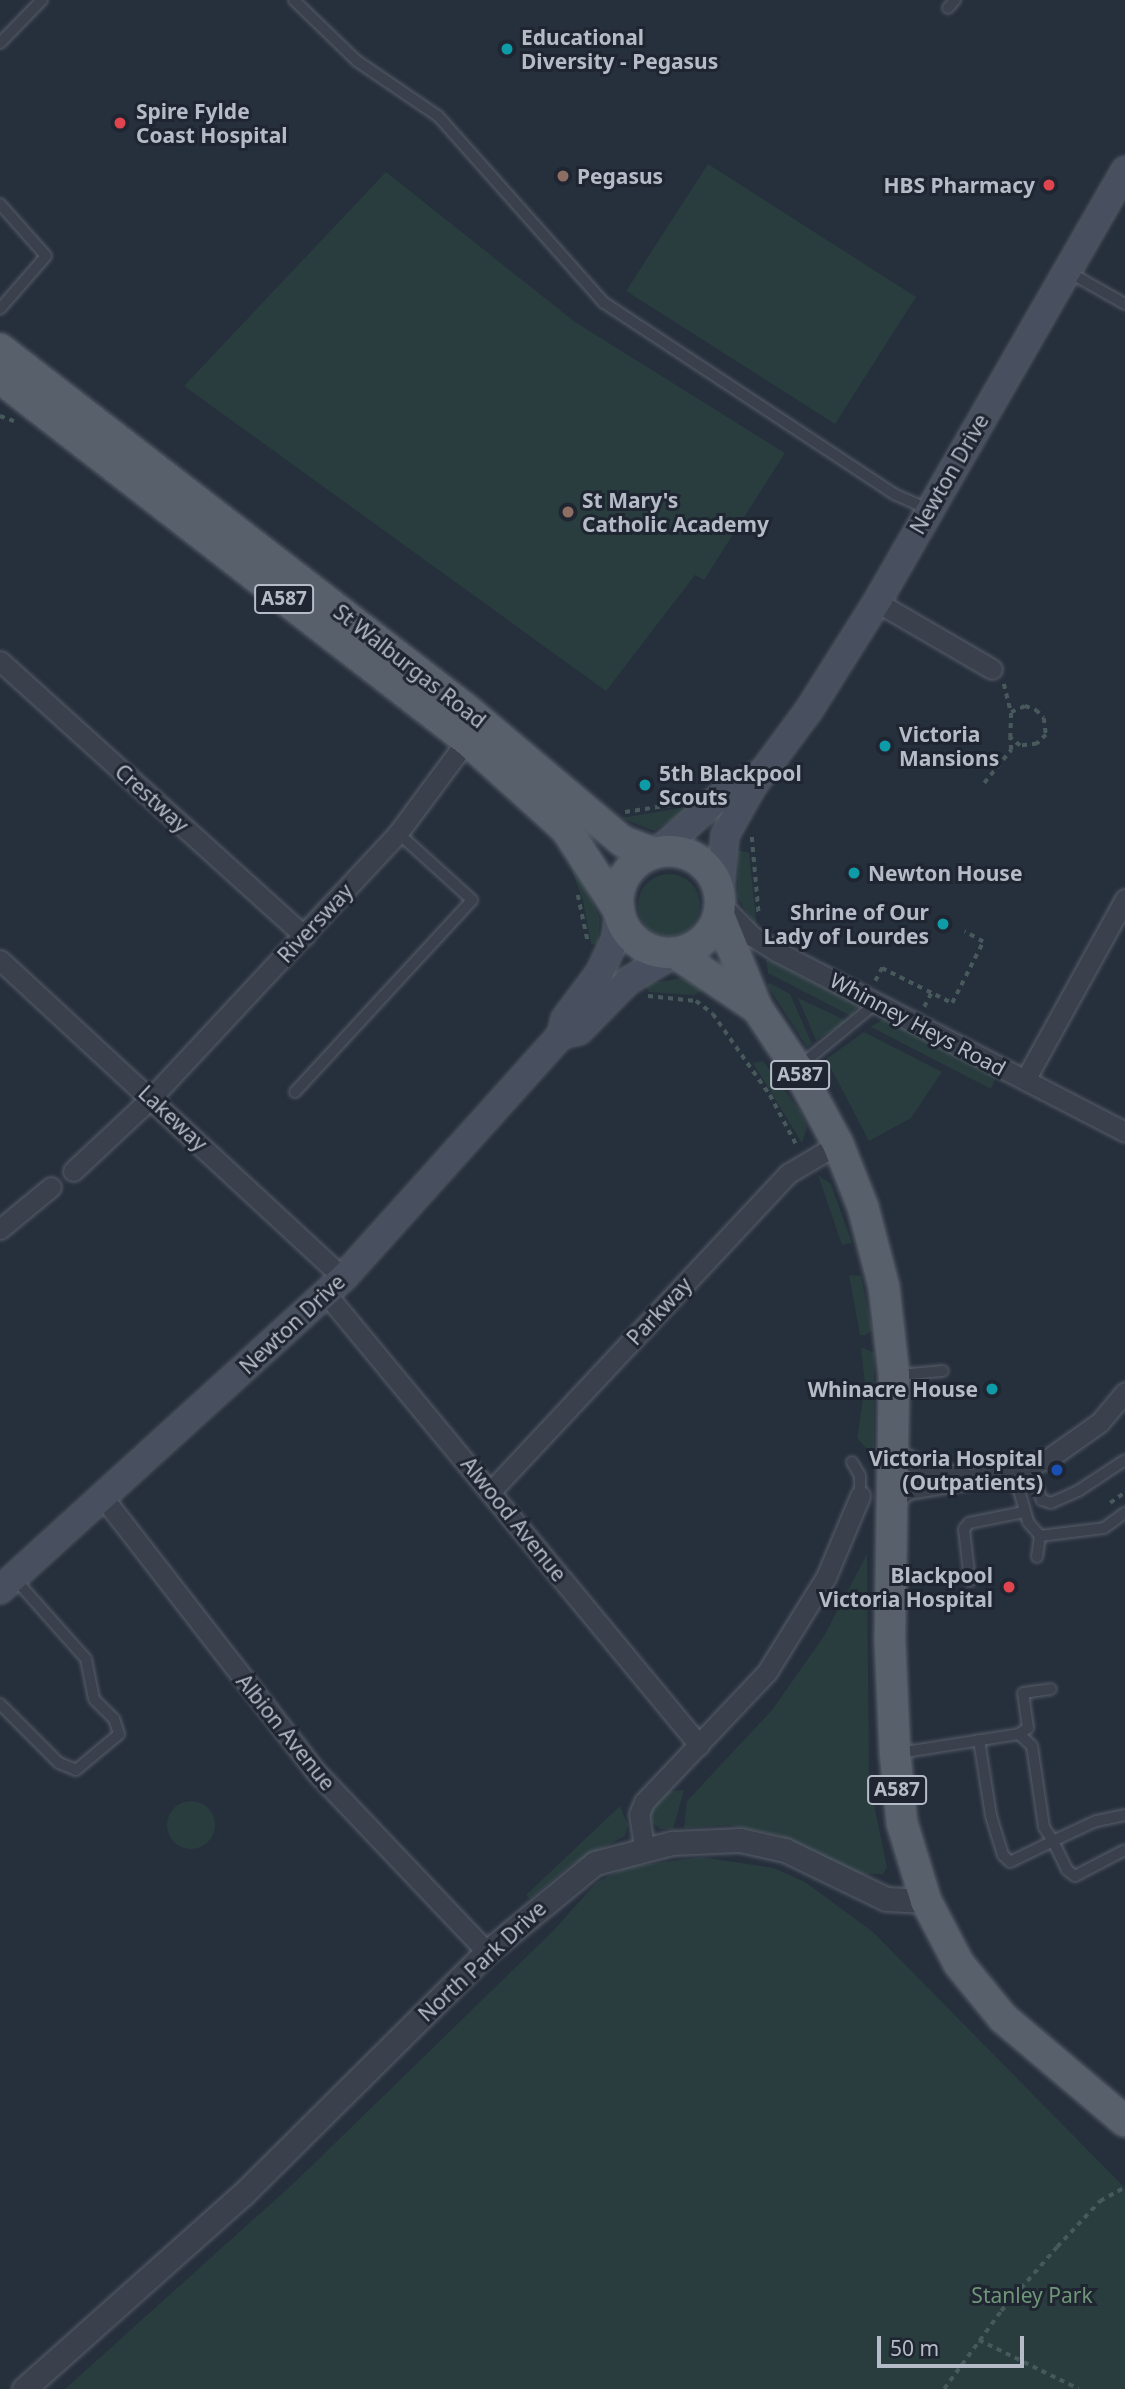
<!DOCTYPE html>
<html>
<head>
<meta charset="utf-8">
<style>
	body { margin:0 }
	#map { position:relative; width:1125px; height:2389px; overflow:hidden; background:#262f3c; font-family:"Noto Sans",sans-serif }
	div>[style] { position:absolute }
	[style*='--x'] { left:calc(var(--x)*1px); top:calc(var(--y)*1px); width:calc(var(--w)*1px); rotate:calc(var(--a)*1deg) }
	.green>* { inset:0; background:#293c3e }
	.round { border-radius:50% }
	.path>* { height:3.5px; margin-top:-1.75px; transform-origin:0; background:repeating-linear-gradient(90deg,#48595c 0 5px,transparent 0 10px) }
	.roads { filter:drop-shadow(0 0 2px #585f6a) drop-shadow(0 0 2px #585f6a) }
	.service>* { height:10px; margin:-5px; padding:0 5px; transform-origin:5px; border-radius:5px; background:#3a414c }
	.minor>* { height:19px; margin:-9.5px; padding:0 9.5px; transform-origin:9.5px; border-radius:9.5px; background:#3a414c }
	.tertiary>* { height:23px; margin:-11.5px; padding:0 11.5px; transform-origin:11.5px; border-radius:11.5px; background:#3a414c }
	.secondary>* { height:26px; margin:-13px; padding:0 13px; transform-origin:13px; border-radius:13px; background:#48505f }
	.primary>* { height:30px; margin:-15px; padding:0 15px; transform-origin:15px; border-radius:15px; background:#58606c }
	.primary>.ring { margin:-15px; padding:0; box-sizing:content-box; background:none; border:30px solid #58606c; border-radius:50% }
	.dots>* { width:19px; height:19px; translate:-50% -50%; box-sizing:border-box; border:4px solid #1f2631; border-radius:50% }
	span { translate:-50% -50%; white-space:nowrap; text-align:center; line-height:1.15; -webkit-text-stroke:6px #1f2631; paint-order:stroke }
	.shield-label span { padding:2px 5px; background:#1f2631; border:2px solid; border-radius:5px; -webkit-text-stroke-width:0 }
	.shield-label { font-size:19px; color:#b6bcc7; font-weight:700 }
	.poi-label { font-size:21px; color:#b6bcc7; font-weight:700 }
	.left { translate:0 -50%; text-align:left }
	.right { translate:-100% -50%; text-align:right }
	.street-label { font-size:21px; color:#b6bcc7 }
	.park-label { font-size:21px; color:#6f9678 }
	.scale { position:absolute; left:877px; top:2336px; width:147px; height:32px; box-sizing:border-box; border:4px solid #b6bcc7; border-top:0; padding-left:9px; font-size:21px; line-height:24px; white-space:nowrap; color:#b6bcc7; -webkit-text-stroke:5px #1f2631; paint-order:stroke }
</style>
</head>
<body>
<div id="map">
	<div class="green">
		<i style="clip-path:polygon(708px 164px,916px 297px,835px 424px,626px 291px)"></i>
		<i style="clip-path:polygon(386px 172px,575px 322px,785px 453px,704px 580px,695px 575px,606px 691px,184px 386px)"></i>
		<i style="clip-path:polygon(699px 802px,654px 831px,621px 818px,681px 808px)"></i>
		<i style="clip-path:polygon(738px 850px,749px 853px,757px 928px,738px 898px)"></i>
		<i style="clip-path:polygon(572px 857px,600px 919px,598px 945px,591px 944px,583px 901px,568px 859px)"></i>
		<i class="round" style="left:638px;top:874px;width:62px;height:62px"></i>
		<i style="clip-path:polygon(766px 959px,858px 1006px,851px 1016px,768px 973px)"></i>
		<i style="clip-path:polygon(682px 978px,707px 988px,694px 995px,649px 992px,645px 984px)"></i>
		<i style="clip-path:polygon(770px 983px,790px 994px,812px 1044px,807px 1047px,767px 985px)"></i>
		<i style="clip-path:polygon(798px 998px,847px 1021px,816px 1040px)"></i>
		<i style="clip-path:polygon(883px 1019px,996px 1077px,991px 1089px,871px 1027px)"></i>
		<i style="clip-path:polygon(864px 1032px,942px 1072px,911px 1118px,869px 1141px,826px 1059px)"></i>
		<i style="clip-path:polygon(763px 1061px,800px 1111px,807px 1127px,802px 1143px,753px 1063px)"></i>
		<i style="clip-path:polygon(818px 1175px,831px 1184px,852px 1243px,842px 1245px)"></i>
		<i style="clip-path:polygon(849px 1275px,861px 1276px,872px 1330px,866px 1335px,860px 1335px)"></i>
		<i style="clip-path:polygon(861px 1347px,874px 1353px,874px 1457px,857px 1438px,865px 1386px)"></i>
		<i style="clip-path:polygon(867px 1554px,869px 1781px,887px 1867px,883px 1874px,858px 1874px,779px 1835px,729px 1825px,684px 1828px,687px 1801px,772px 1710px,824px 1636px)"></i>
		<i style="clip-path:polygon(684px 1790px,673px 1829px,660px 1829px,652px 1822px,650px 1810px,663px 1792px)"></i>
		<i class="round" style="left:167px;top:1801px;width:48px;height:48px"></i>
		<i style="clip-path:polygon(620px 1806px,628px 1825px,625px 1836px,572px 1864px,530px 1899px,526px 1895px)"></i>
		<i style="clip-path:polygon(701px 1857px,774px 1868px,805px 1882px,873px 1932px,1125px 2188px,1125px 2389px,65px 2389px,295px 2182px,552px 1932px,597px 1882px,628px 1867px)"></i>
	</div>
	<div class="path">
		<i style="--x:0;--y:416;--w:15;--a:20"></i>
		<i style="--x:1004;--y:684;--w:29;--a:76"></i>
		<i style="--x:1011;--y:712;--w:15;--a:-23"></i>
		<i style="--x:1025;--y:706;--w:12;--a:20"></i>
		<i style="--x:1036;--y:710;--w:11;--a:45"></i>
		<i style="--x:1044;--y:718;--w:17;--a:83"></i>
		<i style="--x:1046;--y:735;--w:13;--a:135"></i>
		<i style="--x:1037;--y:744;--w:17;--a:173"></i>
		<i style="--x:1020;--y:746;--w:13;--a:-141"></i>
		<i style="--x:1010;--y:738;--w:26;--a:-88"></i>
		<i style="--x:930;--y:730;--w:22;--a:27"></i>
		<i style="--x:984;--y:783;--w:43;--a:-50.7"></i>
		<i style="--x:1011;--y:750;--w:12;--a:-95"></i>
		<i style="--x:625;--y:812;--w:53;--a:-8.7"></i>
		<i style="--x:752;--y:837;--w:79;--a:84.9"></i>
		<i style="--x:578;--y:895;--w:48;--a:78"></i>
		<i style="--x:875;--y:981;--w:15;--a:-62"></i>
		<i style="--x:882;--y:968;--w:78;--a:26.6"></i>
		<i style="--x:952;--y:1003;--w:68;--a:-63.1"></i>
		<i style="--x:983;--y:942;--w:21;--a:-151"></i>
		<i style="--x:648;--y:996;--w:48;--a:5.9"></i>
		<i style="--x:696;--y:1001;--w:21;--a:37"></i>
		<i style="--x:713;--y:1014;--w:99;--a:54.9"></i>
		<i style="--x:770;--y:1095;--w:58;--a:62.1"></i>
		<i style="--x:924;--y:1007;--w:16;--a:-63"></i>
		<i style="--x:1110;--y:1503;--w:19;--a:-36"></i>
		<i style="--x:979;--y:2340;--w:111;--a:26.1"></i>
		<i style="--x:944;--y:2389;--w:97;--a:-53.8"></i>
		<i style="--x:1001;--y:2311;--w:85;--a:-48.8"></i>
		<i style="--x:1057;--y:2247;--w:63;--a:-46.9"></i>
		<i style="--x:1100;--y:2201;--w:29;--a:-29"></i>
	</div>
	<div class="roads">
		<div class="service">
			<i style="--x:294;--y:0;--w:88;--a:44.1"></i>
			<i style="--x:357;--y:61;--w:98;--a:34.2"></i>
			<i style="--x:438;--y:116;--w:249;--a:48.4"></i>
			<i style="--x:603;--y:302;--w:349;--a:33.4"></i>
			<i style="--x:894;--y:494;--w:36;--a:24"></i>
			<i style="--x:948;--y:8;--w:11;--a:-49"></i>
			<i style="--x:0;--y:43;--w:60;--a:-45.7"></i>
			<i style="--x:0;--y:204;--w:69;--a:48.5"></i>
			<i style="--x:46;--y:256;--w:70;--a:131"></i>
			<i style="--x:1067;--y:271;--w:67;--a:29.6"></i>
			<i style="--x:800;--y:1066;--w:97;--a:-39.6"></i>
			<i style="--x:295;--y:1092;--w:261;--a:-47.3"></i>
			<i style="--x:472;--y:900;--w:100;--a:-137.8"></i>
			<i style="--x:898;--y:1375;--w:45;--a:-5.1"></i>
			<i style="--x:852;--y:1462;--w:16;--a:60"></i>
			<i style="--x:860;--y:1476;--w:20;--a:90"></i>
			<i style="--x:1030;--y:1466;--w:36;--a:71"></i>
			<i style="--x:1042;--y:1500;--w:9;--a:18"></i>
			<i style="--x:1051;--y:1503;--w:30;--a:-24"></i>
			<i style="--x:1078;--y:1491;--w:56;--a:-33.4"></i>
			<i style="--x:1002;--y:1474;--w:23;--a:43"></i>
			<i style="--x:1019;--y:1490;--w:33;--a:74"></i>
			<i style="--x:1028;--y:1522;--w:18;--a:49"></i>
			<i style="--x:1040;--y:1536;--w:64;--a:-7.1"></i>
			<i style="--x:1104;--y:1528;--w:26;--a:-36"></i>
			<i style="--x:1037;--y:1557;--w:21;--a:-82"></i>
			<i style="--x:970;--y:1581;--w:52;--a:-96.6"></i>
			<i style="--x:964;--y:1529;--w:8;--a:-50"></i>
			<i style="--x:969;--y:1523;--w:56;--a:-11.3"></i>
			<i style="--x:0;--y:1704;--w:83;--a:45"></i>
			<i style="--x:59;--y:1763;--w:18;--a:22"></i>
			<i style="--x:76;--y:1770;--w:56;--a:-39.9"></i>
			<i style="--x:119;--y:1734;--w:16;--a:-108"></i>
			<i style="--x:114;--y:1719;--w:28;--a:-135"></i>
			<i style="--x:94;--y:1699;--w:41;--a:-101.3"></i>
			<i style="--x:86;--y:1659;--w:108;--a:-131.6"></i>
			<i style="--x:979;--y:1740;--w:77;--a:81"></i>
			<i style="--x:991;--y:1816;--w:41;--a:72.9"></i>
			<i style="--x:1003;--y:1855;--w:10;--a:45"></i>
			<i style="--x:1010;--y:1862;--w:48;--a:-26"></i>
			<i style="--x:1053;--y:1841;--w:17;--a:-123"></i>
			<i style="--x:1044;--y:1827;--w:82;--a:-98.4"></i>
			<i style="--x:1032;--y:1746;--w:18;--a:-137"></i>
			<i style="--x:899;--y:1753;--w:121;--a:-9"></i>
			<i style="--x:1019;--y:1734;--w:11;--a:-34"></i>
			<i style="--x:1028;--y:1728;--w:35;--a:-98"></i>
			<i style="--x:1023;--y:1693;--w:28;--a:-8"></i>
			<i style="--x:1125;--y:1815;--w:30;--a:168"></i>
			<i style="--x:1096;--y:1821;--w:47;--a:155.1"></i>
			<i style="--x:1053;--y:1841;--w:32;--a:64"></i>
			<i style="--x:1067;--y:1870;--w:10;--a:37"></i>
			<i style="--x:1075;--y:1876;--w:56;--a:-27.5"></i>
		</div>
		<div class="minor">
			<i style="--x:877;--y:602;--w:133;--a:30.2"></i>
			<i style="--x:0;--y:661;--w:410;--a:42.1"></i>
			<i style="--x:721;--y:904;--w:45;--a:45.9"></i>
			<i style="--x:752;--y:936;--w:31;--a:32"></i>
			<i style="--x:778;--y:952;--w:391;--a:27.4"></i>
			<i style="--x:0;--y:960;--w:468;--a:42.8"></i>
			<i style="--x:1025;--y:1080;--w:207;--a:-61.1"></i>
			<i style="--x:73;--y:1171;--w:108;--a:-43.1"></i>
			<i style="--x:152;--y:1097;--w:361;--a:-47"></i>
			<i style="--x:398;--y:833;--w:116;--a:-53.4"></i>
			<i style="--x:0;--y:1229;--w:66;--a:-39.5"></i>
			<i style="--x:327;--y:1295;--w:584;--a:50.42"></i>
			<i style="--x:895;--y:1454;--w:50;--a:23.5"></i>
			<i style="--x:941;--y:1474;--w:21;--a:5"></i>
			<i style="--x:491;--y:1491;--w:436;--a:-46.9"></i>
			<i style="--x:789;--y:1173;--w:57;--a:-30.6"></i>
			<i style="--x:102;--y:1496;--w:351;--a:52.2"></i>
			<i style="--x:317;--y:1773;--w:247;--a:46.5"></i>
			<i style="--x:894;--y:1499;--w:17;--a:-36"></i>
			<i style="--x:908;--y:1489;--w:95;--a:-9.1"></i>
			<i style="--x:1002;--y:1474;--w:48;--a:-18.1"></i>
			<i style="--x:1048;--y:1459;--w:64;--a:-35.4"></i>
			<i style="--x:1100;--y:1422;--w:39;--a:-50"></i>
			<i style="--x:644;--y:1848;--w:34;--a:-98"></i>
			<i style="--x:639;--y:1814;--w:13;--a:-67"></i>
			<i style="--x:644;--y:1802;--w:179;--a:-46.6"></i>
			<i style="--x:767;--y:1672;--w:112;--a:-58.2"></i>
			<i style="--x:826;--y:1577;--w:88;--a:-67.2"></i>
		</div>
		<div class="tertiary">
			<i style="--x:24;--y:2389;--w:293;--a:-41.7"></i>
			<i style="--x:243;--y:2194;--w:344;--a:-44.8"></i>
			<i style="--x:487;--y:1952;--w:140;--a:-39.5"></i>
			<i style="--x:595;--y:1863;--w:80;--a:-14.6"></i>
			<i style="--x:672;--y:1843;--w:68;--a:-2.5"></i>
			<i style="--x:740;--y:1840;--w:46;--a:12.5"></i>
			<i style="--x:785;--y:1850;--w:112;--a:25.9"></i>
			<i style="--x:886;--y:1899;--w:40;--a:2.9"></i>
		</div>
		<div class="secondary">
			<i style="--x:657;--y:852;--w:88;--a:-41.3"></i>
			<i style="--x:723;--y:794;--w:41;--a:-29.1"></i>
			<i style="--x:720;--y:891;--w:56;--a:-84.9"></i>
			<i style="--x:725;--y:835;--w:55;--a:-60.6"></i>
			<i style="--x:752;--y:787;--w:96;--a:-53.5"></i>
			<i style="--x:809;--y:710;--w:128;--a:-57.8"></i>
			<i style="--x:877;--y:602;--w:498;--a:-60.1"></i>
			<i style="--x:561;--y:1035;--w:18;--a:-13"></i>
			<i style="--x:579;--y:1031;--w:70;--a:-45.6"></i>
			<i style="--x:628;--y:981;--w:55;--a:-30.8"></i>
			<i style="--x:0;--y:1590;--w:464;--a:-42.3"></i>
			<i style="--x:343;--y:1278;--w:326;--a:-48.1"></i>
			<i style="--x:561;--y:1035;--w:16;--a:-76"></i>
			<i style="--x:565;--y:1019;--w:59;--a:-53.3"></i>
			<i style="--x:600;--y:972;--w:38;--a:-65"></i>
			<i style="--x:616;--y:938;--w:27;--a:-84"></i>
		</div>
		<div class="primary">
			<i style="--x:0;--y:349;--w:590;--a:37.7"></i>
			<i style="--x:467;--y:710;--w:203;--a:40.2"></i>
			<i style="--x:622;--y:841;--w:33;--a:21"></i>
			<i style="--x:0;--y:378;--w:591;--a:37.78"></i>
			<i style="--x:467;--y:740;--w:133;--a:42"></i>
			<i style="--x:566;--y:829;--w:98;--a:57.1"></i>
			<i class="ring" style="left:618px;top:851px;width:72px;height:72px"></i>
			<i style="--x:719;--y:915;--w:100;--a:67.8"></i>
			<i style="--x:757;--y:1008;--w:72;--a:56.3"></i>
			<i style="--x:797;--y:1068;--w:86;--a:61.7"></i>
			<i style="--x:838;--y:1144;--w:68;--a:68.4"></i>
			<i style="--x:863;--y:1207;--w:83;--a:75.3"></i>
			<i style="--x:884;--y:1287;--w:89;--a:83.5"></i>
			<i style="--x:894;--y:1375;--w:268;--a:90.9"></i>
			<i style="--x:890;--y:1643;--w:110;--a:87.4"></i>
			<i style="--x:895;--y:1753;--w:70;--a:84.3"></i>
			<i style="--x:902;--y:1823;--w:82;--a:72.9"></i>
			<i style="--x:926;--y:1901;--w:71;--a:62.4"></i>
			<i style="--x:959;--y:1964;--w:70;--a:50.8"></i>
			<i style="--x:1003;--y:2018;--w:160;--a:40.2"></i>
			<i style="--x:675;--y:953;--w:99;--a:33.9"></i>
		</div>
	</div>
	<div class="dots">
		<i style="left:507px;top:49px;background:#0f9aa8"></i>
		<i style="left:120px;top:123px;background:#e0444e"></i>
		<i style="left:563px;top:176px;background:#8d6e63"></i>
		<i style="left:1049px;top:185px;background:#e0444e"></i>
		<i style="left:568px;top:512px;background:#8d6e63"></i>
		<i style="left:885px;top:746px;background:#0f9aa8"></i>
		<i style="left:645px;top:785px;background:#0f9aa8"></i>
		<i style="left:854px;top:873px;background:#0f9aa8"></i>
		<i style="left:943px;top:924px;background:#0f9aa8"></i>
		<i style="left:992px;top:1389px;background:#0f9aa8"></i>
		<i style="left:1057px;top:1470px;background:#1a4fb4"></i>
		<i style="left:1009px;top:1587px;background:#e0444e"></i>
	</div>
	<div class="shield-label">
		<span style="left:284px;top:599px">A587</span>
		<span style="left:800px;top:1075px">A587</span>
		<span style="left:897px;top:1790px">A587</span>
	</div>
	<div class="poi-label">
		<span class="left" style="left:521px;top:49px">Educational<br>Diversity - Pegasus</span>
		<span class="left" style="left:136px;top:123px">Spire Fylde<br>Coast Hospital</span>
		<span class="left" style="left:577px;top:176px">Pegasus</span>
		<span class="right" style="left:1035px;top:185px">HBS Pharmacy</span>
		<span class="left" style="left:582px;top:512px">St Mary's<br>Catholic Academy</span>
		<span class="left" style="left:899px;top:746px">Victoria<br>Mansions</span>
		<span class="left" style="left:659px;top:785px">5th Blackpool<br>Scouts</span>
		<span class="left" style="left:868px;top:873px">Newton House</span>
		<span class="right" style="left:929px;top:924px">Shrine of Our<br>Lady of Lourdes</span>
		<span class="right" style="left:978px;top:1389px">Whinacre House</span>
		<span class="right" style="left:1043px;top:1470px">Victoria Hospital<br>(Outpatients)</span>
		<span class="right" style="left:993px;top:1587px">Blackpool<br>Victoria Hospital</span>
	</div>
	<div class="street-label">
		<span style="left:949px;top:474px;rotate:-60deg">Newton Drive</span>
		<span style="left:410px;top:666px;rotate:38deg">St Walburgas Road</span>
		<span style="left:152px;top:798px;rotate:42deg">Crestway</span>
		<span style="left:315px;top:923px;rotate:-47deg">Riversway</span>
		<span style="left:918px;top:1024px;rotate:28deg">Whinney Heys Road</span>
		<span style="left:173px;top:1118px;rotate:43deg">Lakeway</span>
		<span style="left:659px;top:1311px;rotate:-47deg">Parkway</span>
		<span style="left:292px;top:1324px;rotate:-43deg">Newton Drive</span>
		<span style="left:514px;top:1519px;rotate:51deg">Alwood Avenue</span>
		<span style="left:286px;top:1732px;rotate:51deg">Albion Avenue</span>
		<span style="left:482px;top:1961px;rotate:-43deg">North Park Drive</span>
	</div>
	<div class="park-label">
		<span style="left:1032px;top:2295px">Stanley Park</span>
	</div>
	<div class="scale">50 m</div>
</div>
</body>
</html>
